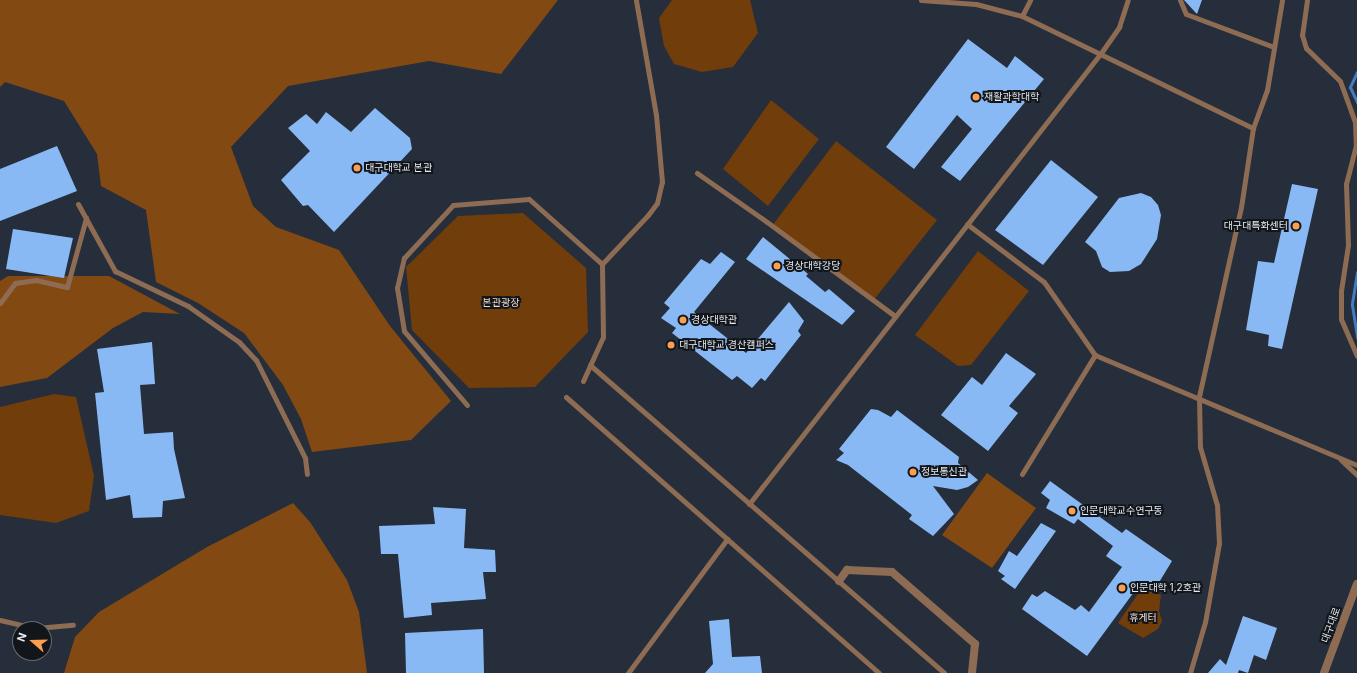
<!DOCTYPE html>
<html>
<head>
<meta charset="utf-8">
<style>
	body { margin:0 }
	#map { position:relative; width:1357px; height:673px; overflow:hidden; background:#252e3a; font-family:Inter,"Noto Sans KR",sans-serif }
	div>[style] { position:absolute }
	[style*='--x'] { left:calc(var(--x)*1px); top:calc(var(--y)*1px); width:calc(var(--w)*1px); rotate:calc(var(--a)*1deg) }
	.green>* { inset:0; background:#713d0a }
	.forest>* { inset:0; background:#824913 }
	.stream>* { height:3px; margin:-1.5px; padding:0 1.5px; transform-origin:1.5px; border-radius:1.5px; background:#417cc3 }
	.building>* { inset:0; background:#89b9f5 }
	.service>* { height:5px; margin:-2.5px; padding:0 2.5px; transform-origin:2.5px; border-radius:2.5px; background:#8e6c53 }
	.minor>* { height:8px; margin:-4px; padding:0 4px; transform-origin:4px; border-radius:4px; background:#8e6c53 }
	.tertiary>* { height:8px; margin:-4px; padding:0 4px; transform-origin:4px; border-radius:4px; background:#8e6c53 }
	.dots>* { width:11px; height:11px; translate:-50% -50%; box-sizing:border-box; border:2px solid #12161b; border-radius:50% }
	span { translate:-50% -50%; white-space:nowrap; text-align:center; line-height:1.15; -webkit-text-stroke:4px #12161b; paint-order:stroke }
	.poi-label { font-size:10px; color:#e5ebf2 }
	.left { translate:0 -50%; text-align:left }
	.right { translate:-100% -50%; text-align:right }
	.park-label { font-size:10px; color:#f0dacb }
	.street-label { font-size:10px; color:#e5ebf2 }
	.north { position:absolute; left:12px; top:621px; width:40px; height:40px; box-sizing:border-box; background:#12161b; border:1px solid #666b71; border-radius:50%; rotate:290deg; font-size:11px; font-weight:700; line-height:16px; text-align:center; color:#e5ebf2 }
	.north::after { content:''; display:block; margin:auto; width:14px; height:18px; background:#fb9e51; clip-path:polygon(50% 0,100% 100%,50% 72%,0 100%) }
</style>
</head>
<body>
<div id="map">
	<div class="green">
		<i style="clip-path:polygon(672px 0,750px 0,758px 33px,733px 67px,702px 72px,674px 64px,664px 46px,659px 18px)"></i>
		<i style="clip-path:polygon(771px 100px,819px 139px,768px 206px,723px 169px)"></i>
		<i style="clip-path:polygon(836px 141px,937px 220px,873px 301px,772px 226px)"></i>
		<i style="clip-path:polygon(523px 213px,586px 268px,588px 332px,535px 387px,469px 388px,412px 330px,406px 267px,458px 216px)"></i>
		<i style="clip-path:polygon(978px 251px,1029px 291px,971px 365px,958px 366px,915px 335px)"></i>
		<i style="clip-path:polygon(54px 394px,76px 397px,94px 476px,89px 511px,56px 523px,0 515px,0 407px)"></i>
		<i style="clip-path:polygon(1144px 585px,1161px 595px,1159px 611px,1162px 621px,1158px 629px,1143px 638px,1118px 623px)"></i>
	</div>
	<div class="forest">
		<i style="clip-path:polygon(0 0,558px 0,501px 74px,429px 61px,288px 86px,231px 147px,253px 206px,276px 227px,339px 250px,390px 326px,451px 401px,411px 440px,312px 452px,301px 419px,283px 385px,244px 333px,198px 303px,156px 282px,146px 210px,101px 186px,97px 154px,64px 101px,5px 82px,0 87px)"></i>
		<i style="clip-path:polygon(8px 276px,109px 276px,180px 314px,143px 312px,113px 328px,47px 378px,0 387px,0 281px)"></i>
		<i style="clip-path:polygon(987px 473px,1036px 508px,992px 568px,942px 535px)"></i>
		<i style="clip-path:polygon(293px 503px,310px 522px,347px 580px,359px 612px,367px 673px,64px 673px,75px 637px,99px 612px,207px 547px)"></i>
	</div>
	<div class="stream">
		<i style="--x:1357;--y:72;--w:17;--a:115"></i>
		<i style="--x:1350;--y:87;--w:17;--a:65"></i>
		<i style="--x:1357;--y:272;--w:33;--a:99"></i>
		<i style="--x:1352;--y:305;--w:33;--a:81"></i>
	</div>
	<div class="building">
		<i style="clip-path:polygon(1184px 0,1202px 0,1197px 14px,1196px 13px)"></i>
		<i style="clip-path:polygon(968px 39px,1007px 68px,1015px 56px,1044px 79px,960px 181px,941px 167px,972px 129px,957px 115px,914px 169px,886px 147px)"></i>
		<i style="clip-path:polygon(375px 108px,410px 138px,412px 149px,334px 232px,308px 205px,303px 206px,281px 180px,310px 151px,288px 128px,306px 114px,317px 124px,326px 112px,351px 132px)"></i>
		<i style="clip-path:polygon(57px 146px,77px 191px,0 221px,0 169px)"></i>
		<i style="clip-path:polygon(1051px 160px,1098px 197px,1043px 265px,995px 230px)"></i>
		<i style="clip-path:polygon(1292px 184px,1318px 189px,1282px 349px,1268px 346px,1269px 335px,1246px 330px,1258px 261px,1274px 263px)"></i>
		<i style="clip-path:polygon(1141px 193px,1151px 197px,1158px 205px,1161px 215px,1157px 239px,1141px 264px,1129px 271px,1110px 272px,1102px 267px,1096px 251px,1085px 242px,1119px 198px)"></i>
		<i style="clip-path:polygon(13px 229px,73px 238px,64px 278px,6px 269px)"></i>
		<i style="clip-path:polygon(763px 237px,808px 274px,806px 276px,825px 292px,829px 289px,855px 311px,842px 325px,746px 259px)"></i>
		<i style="clip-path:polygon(721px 252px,735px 262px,694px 312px,746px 353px,789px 302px,804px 321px,798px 331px,801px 335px,765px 381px,761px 378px,752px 388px,737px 376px,732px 380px,672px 333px,676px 328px,661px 318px,670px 308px,664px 303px,701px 259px,710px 264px)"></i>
		<i style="clip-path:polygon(152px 342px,155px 384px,140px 385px,144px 434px,173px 432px,174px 449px,185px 498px,163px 501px,162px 517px,133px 518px,130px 495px,106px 500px,95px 393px,104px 392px,97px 349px)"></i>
		<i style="clip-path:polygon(1006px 353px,1036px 374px,1009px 406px,1018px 413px,988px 451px,941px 415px,972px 377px,982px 385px)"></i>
		<i style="clip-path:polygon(871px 409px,878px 410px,891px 417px,897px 410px,959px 457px,958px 463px,978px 480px,968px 487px,957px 490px,933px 486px,954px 514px,933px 536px,909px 519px,912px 515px,848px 465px,836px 460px,844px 453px,839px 449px)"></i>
		<i style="clip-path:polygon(1050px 481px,1122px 533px,1126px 529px,1172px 561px,1155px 589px,1142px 581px,1087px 656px,1022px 609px,1032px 594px,1037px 597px,1045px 591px,1075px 610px,1081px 605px,1089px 612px,1122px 567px,1106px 556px,1113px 546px,1078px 519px,1074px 524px,1046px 508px,1050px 500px,1041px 493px)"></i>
		<i style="clip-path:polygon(433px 507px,466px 509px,464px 548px,495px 550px,496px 572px,483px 572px,486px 599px,431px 603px,432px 615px,404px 618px,398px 554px,381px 554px,379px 526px,435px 524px)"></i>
		<i style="clip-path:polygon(1041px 523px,1056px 531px,1015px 589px,1001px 579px,1005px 576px,998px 571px,1009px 551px,1017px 556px)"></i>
		<i style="clip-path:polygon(1243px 616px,1277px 628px,1266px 660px,1254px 655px,1248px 673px,1239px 670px,1238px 673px,1208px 673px,1220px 659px,1226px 665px)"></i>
		<i style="clip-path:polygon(729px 619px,732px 657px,760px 656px,762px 673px,705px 673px,713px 664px,709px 621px)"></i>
		<i style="clip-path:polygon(483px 629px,484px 673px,406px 673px,405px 633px)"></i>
	</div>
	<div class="service">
		<i style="--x:921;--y:0;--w:55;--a:4.2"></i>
		<i style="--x:976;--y:4;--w:48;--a:14.6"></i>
		<i style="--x:1022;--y:16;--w:257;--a:25.9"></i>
		<i style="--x:1253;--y:128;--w:80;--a:98.6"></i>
		<i style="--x:1241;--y:207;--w:195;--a:102.5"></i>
		<i style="--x:1199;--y:397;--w:50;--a:88.9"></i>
		<i style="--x:1200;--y:447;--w:60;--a:73.7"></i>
		<i style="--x:1217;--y:505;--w:38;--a:87"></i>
		<i style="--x:1219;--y:543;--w:80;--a:100"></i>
		<i style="--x:1205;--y:622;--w:53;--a:106.4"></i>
		<i style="--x:1180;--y:0;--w:15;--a:67"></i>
		<i style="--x:1186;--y:14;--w:94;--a:20.6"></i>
		<i style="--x:1307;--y:0;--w:35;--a:98"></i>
		<i style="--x:1302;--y:35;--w:14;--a:73"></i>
		<i style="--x:1306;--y:48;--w:47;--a:44.1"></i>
		<i style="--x:1340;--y:81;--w:44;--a:69.9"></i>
		<i style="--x:1355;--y:122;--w:23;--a:88"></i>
		<i style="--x:1356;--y:145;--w:40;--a:104.4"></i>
		<i style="--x:1346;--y:184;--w:61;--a:88.1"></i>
		<i style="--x:1348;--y:245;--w:47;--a:98.7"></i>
		<i style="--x:1341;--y:291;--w:28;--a:90"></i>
		<i style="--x:1341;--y:319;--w:40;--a:66.6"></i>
		<i style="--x:1022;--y:16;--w:18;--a:-63"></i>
		<i style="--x:1253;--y:128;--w:40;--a:-69.8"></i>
		<i style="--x:1267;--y:90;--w:91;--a:-80.5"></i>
		<i style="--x:697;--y:173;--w:85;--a:35"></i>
		<i style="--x:767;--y:222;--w:159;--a:36.3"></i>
		<i style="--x:78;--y:204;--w:77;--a:61.1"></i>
		<i style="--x:115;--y:271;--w:81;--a:25.6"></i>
		<i style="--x:188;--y:306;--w:62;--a:35.2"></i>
		<i style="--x:239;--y:342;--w:25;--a:47"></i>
		<i style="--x:256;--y:360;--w:110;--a:63.4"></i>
		<i style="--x:305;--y:458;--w:16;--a:83"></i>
		<i style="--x:967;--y:224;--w:96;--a:37"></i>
		<i style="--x:1044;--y:282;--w:89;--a:55.1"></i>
		<i style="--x:1095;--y:355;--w:284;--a:22.8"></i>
		<i style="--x:0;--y:303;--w:25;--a:-53"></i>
		<i style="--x:15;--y:283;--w:21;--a:-8"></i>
		<i style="--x:36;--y:280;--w:32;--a:13"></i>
		<i style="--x:67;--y:287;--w:72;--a:-74.6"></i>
		<i style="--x:590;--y:365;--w:469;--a:41"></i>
		<i style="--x:583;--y:381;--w:48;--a:-65.6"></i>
		<i style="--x:603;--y:337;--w:73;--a:-90.8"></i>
		<i style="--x:602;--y:264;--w:67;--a:-46.8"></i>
		<i style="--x:648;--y:215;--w:15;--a:-53"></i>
		<i style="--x:657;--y:203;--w:22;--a:-77"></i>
		<i style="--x:662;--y:182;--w:67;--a:-95.1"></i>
		<i style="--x:656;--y:115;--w:117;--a:-99.9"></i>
		<i style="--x:566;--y:397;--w:417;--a:41.4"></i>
		<i style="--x:467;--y:405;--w:97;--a:-130.4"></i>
		<i style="--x:404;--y:331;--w:44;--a:-99.2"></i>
		<i style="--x:397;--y:288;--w:31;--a:-77"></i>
		<i style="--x:404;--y:258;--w:72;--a:-47.2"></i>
		<i style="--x:453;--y:205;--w:76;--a:-4.5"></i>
		<i style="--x:529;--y:199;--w:98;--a:41.7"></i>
		<i style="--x:1341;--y:460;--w:22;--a:43"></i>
		<i style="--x:1022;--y:474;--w:140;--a:-58.5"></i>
		<i style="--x:749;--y:504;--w:572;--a:-52.03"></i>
		<i style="--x:1101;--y:53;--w:32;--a:-55"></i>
		<i style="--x:1119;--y:27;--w:28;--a:-72"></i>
		<i style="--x:0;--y:620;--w:37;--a:13"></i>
		<i style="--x:36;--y:628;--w:37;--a:-5"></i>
		<i style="--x:628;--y:673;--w:167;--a:-53.5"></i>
	</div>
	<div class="minor">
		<i style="--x:839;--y:581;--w:14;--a:-54"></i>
		<i style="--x:847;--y:570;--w:45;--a:2.5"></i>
		<i style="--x:892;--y:572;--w:110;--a:40.9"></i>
		<i style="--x:975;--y:644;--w:29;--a:96"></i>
	</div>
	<div class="tertiary">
		<i style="--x:1324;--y:673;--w:95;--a:-69.7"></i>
	</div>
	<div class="dots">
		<i style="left:976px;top:97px;background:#fb9e51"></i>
		<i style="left:357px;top:168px;background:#fb9e51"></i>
		<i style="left:1296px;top:226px;background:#fb9e51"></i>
		<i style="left:777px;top:266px;background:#fb9e51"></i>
		<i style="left:683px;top:320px;background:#fb9e51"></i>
		<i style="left:671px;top:345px;background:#fb9e51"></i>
		<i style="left:913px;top:472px;background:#fb9e51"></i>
		<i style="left:1072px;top:511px;background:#fb9e51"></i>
		<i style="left:1122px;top:588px;background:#fb9e51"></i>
	</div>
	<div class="poi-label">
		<span class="left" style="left:984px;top:97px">재활과학대학</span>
		<span class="left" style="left:365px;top:168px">대구대학교 본관</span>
		<span class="right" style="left:1288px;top:226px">대구대특화센터</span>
		<span class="left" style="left:785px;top:266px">경상대학강당</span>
		<span class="left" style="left:691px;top:320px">경상대학관</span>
		<span class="left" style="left:679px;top:345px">대구대학교 경산캠퍼스</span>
		<span class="left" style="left:921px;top:472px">정보통신관</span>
		<span class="left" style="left:1080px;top:511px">인문대학교수연구동</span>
		<span class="left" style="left:1130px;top:588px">인문대학 1,2호관</span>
	</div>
	<div class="park-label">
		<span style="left:501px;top:303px">본관광장</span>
		<span style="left:1143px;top:618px">휴게터</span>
	</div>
	<div class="street-label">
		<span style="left:1331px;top:625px;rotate:-70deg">대구대로</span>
	</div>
	<div class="north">N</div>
</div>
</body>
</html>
